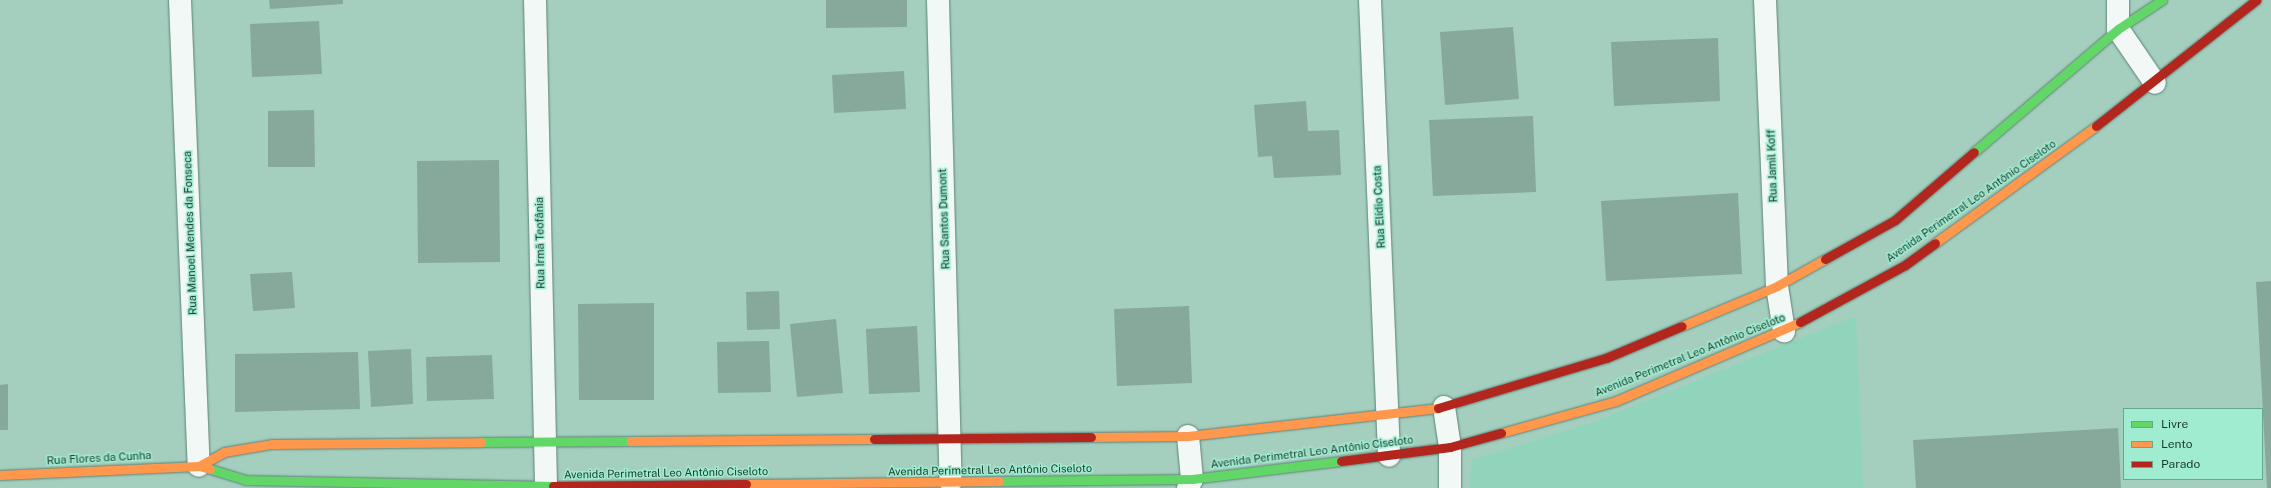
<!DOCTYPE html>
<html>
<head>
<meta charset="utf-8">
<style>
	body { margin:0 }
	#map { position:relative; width:2271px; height:488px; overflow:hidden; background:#a4cebe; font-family:"Public Sans",sans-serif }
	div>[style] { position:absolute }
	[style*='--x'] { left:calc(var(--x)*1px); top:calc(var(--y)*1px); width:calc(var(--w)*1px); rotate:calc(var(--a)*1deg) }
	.built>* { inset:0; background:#91d4bc }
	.building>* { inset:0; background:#87a99c }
	.roads { filter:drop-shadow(0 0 1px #5f8378) drop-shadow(0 0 1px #5f8378) }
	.street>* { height:22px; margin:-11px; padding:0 11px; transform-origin:11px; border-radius:11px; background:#f1f8f5 }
	.fast>* { height:9px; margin:-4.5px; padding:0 4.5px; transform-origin:4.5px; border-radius:4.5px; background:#63d668 }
	.slow>* { height:9px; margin:-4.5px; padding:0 4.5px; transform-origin:4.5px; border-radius:4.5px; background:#ff974d }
	.jam>* { height:9px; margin:-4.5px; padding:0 4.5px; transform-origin:4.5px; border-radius:4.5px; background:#b3261e }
	span { translate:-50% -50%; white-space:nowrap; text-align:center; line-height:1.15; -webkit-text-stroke:3px #a0ecd0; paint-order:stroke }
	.street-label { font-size:11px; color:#1a3a2f }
	.legend { position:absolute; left:2123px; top:408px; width:140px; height:72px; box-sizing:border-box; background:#a0ecd0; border:1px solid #6aa590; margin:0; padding:5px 7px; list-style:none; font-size:12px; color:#1a3a2f }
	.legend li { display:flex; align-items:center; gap:8px; height:20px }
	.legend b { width:20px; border:1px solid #6aa590 }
</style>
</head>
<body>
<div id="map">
	<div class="built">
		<i style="clip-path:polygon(1856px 316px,1863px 488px,1469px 488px,1472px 460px,1592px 423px)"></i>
	</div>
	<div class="building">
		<i style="clip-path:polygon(269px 0,343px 0,343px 4px,270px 9px)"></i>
		<i style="clip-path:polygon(826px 0,907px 0,907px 27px,826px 28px)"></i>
		<i style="clip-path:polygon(319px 21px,322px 74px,252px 77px,250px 24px)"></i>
		<i style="clip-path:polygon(1513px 27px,1519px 99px,1445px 105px,1440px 32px)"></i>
		<i style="clip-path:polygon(1718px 38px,1720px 101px,1614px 106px,1611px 42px)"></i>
		<i style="clip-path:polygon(904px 71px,906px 109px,834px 113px,832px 75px)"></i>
		<i style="clip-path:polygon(1306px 101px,1308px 131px,1339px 130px,1341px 175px,1274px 178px,1272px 156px,1258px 157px,1254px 105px)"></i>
		<i style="clip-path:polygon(314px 110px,315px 167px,268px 167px,268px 111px)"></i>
		<i style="clip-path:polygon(1533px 116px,1536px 192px,1433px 196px,1429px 120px)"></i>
		<i style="clip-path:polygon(499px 160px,500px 262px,418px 263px,417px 161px)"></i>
		<i style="clip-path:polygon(1738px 193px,1742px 274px,1606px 281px,1601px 201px)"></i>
		<i style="clip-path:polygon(292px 272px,295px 308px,253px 311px,250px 274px)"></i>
		<i style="clip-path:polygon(2271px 281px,2271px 488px,2267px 488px,2256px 282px)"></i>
		<i style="clip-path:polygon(779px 291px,780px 329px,747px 330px,746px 292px)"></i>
		<i style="clip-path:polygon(654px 303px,654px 400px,579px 400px,578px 304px)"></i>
		<i style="clip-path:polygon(1189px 306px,1192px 383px,1117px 386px,1114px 309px)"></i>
		<i style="clip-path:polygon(836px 319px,843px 393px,797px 397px,790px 324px)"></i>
		<i style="clip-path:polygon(917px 326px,920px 392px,869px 394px,866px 329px)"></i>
		<i style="clip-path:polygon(769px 341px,771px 392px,718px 393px,717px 342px)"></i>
		<i style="clip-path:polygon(411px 349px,413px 404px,371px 407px,368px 351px)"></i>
		<i style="clip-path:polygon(358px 352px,360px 409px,235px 412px,235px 354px)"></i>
		<i style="clip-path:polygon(492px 355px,494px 399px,427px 401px,426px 357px)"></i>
		<i style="clip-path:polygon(8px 384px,8px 430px,0 430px,0 385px)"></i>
		<i style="clip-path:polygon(2118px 428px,2121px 488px,1916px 488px,1913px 440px)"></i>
	</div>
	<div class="roads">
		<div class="street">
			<i style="--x:180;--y:0;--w:466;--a:87.7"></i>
			<i style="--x:535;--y:0;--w:486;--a:88.7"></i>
			<i style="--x:938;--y:0;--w:482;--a:88.5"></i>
			<i style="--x:1370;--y:0;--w:456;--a:87.6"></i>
			<i style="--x:1765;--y:0;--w:286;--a:87.6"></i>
			<i style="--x:1777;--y:286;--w:46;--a:81.2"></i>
			<i style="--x:2118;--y:0;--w:29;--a:90"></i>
			<i style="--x:2118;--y:29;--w:65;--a:55.6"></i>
			<i style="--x:1444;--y:407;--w:40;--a:81.5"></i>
			<i style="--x:1450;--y:447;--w:41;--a:90"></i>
			<i style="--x:1188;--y:436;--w:43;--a:84.7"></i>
			<i style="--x:1192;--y:479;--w:10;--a:114"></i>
		</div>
		<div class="fast">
			<i style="--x:1974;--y:152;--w:189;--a:-40.5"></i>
			<i style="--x:2118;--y:29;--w:53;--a:-33.4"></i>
			<i style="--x:481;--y:442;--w:150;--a:-0.4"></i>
			<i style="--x:210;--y:469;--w:37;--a:17"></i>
			<i style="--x:245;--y:480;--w:308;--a:1.1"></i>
			<i style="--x:999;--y:481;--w:193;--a:-0.6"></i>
			<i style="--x:1192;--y:479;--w:150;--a:-6.9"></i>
		</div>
		<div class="slow">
			<i style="--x:1935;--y:243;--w:199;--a:-36"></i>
			<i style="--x:1682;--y:326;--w:103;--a:-22.8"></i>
			<i style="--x:1777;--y:286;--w:55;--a:-29.4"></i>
			<i style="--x:1501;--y:433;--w:119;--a:-15.5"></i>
			<i style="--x:1616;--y:401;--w:200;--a:-23.2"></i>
			<i style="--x:1091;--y:437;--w:97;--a:-0.6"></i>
			<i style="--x:1188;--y:436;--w:252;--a:-6.4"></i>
			<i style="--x:631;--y:441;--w:243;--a:-0.5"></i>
			<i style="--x:199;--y:466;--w:29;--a:-29"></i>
			<i style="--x:224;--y:452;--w:49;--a:-9.5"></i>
			<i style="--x:272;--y:444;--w:209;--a:-0.5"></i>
			<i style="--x:0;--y:475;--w:199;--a:-2.6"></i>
			<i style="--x:199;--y:466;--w:11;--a:15"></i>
			<i style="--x:746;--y:484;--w:253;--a:-0.7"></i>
		</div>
		<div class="jam">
			<i style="--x:2096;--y:126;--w:204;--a:-38.2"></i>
			<i style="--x:1825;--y:259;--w:80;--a:-29.1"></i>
			<i style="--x:1895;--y:220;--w:104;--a:-40.7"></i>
			<i style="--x:1800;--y:322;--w:119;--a:-28.5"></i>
			<i style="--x:1905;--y:265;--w:37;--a:-36"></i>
			<i style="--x:1438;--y:408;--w:175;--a:-16.6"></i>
			<i style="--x:1606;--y:358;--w:82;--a:-22.8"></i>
			<i style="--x:874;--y:439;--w:217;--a:-0.5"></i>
			<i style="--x:1341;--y:461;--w:110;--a:-7.3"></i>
			<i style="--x:1450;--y:447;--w:53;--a:-15.4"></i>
			<i style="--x:553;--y:486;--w:193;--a:-0.6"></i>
		</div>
	</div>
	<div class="street-label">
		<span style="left:1772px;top:166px;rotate:-92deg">Rua Jamil Koff</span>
		<span style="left:1971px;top:201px;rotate:-35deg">Avenida Perimetral Leo Antônio Ciseloto</span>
		<span style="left:1379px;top:207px;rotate:-93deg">Rua Elídio Costa</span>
		<span style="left:944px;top:219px;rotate:-92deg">Rua Santos Dumont</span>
		<span style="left:190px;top:233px;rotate:-92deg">Rua Manoel Mendes da Fonseca</span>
		<span style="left:540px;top:243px;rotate:-91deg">Rua Irmã Teofânia</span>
		<span style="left:1690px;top:355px;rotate:-22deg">Avenida Perimetral Leo Antônio Ciseloto</span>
		<span style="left:1312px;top:452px;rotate:-7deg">Avenida Perimetral Leo Antônio Ciseloto</span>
		<span style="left:99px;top:458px;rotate:-3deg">Rua Flores da Cunha</span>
		<span style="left:990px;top:470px;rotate:-1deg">Avenida Perimetral Leo Antônio Ciseloto</span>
		<span style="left:666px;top:473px;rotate:-1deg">Avenida Perimetral Leo Antônio Ciseloto</span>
	</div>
	<ul class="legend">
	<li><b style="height:5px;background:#63d668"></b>Livre</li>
	<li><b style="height:5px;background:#ff974d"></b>Lento</li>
	<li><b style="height:5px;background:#b3261e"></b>Parado</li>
	</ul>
</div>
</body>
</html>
